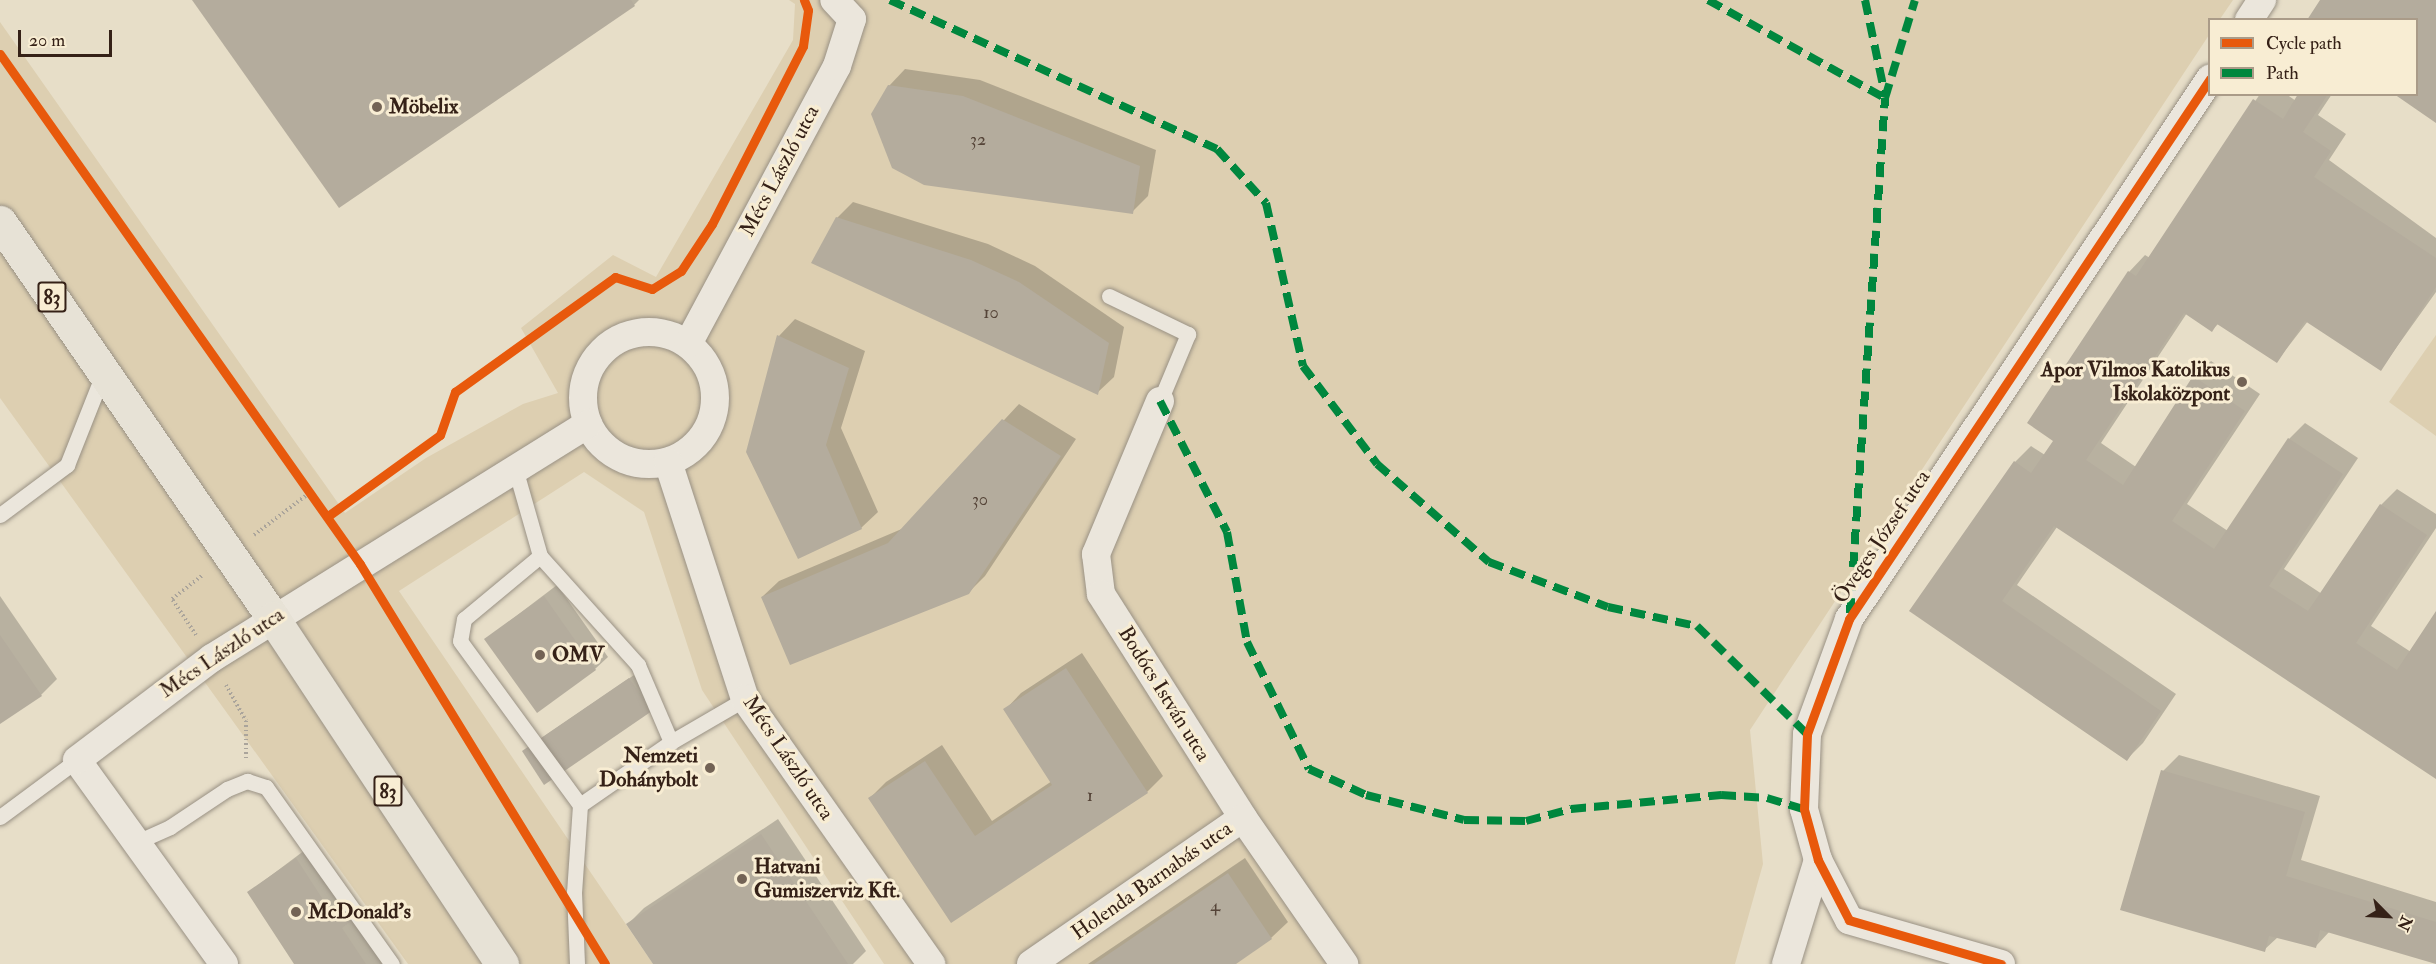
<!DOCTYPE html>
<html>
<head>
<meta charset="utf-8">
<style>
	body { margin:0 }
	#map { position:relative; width:2436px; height:964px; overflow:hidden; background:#e7dec8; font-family:"IM FELL Double Pica",serif }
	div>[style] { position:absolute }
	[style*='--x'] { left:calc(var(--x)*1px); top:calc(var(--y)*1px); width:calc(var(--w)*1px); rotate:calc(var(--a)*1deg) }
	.green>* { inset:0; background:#ddcfb1 }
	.shadow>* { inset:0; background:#0003 }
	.building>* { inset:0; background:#b4ac9d }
	.path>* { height:4px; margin-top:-2px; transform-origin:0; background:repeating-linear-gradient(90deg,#aaa49b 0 1.5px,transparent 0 4.5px) }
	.roads { filter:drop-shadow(0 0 2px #999184) drop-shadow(0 0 2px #999184) }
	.lane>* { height:15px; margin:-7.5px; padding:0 7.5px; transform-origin:7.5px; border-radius:7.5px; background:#ebe6dc }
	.street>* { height:28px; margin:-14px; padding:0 14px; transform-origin:14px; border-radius:14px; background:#ebe6dc }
	.street>.ring { margin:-14px; padding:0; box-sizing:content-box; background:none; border:28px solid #ebe6dc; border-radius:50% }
	.primary>* { height:33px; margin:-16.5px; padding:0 16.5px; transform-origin:16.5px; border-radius:16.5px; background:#e7e2d6 }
	.quiet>* { height:8px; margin-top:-4px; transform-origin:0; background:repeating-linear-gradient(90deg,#00873e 0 15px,transparent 0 23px) }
	.cycleway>* { height:9px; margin:-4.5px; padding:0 4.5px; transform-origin:4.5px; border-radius:4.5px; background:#e8590c }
	.dots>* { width:16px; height:16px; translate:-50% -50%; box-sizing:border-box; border:3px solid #f8edd3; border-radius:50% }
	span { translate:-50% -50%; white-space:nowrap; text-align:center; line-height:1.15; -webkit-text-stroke:6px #f8edd3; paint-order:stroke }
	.number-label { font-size:18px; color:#554438 }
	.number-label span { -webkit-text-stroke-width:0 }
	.shield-label span { padding:2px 4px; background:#f8edd3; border:2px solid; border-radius:4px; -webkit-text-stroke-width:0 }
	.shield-label { font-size:20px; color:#352117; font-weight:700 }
	.poi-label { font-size:21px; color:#352117; font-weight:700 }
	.left { translate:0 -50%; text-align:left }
	.right { translate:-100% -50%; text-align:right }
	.street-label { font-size:21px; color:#352117 }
	.legend { position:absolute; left:2208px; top:18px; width:210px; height:78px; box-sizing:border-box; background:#f8edd3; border:2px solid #aa9b88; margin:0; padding:8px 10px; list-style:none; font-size:18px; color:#352117 }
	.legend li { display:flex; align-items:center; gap:12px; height:30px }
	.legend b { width:30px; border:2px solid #aa9b88 }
	.north { position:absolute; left:2358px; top:886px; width:60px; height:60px; -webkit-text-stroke:4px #f8edd3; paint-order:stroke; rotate:114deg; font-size:16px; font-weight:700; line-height:24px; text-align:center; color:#352117 }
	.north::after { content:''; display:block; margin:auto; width:21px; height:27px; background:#352117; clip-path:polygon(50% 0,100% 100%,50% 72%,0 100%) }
	.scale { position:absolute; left:18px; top:30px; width:94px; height:27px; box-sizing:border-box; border:3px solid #352117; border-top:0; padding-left:8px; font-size:18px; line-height:21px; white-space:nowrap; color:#352117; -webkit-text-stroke:4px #f8edd3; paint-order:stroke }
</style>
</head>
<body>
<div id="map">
	<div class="green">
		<i style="clip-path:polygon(789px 0,2233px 0,2220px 19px,2210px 20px,2209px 35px,1750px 730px,1763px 864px,1735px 964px,884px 964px,702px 690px,644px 512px,584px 472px,399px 591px,653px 964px,408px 964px,0 398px,0 22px,345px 513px,426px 458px,523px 404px,558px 393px,521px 328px,613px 255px,656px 277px,793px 40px,795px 4px)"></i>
		<i style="clip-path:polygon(2436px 335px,2436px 436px,2389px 402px)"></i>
	</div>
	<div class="shadow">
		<i style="clip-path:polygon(193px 0,639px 0,634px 5px)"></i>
		<i style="clip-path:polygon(905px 69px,980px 80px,1156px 150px,1148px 196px,1132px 212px,889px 86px)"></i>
		<i style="clip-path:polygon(2260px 94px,2286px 94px,2296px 101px,2300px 94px,2332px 94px,2318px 115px,2346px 134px,2329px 160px,2436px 238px,2436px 292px,2381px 369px,2308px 321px,2277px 361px,2219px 323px,2212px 330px,2187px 313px,2101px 443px,2136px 467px,2195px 377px,2211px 361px,2260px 394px,2187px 504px,2228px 531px,2289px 439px,2305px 423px,2358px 458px,2284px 569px,2322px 594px,2381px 505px,2397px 489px,2436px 514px,2436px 528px,2371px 626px,2411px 652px,2436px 614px,2436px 777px,2057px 527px,2017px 585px,2176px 694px,2143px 743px,2127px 759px,1911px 611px,2015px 462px,2031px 446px,2045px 455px,2055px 440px,2129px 272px,2145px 255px,2150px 258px)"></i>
		<i style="clip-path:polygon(853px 202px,988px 244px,1035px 266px,1124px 327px,1114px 377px,1097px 393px,837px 218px)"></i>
		<i style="clip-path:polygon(795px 319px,865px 351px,841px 428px,878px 512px,861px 528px,747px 452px,779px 336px)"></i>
		<i style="clip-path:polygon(1019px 404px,1076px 439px,985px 576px,969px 592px,762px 597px,779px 581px,904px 528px)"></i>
		<i style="clip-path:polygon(557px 585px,608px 657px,595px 669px,486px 639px)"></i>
		<i style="clip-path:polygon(0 596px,57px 679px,41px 695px,0 722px)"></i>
		<i style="clip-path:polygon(1082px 653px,1163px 776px,1147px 792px,951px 921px,870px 798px,886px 782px,942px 745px,992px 821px,1052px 781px,1005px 710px,1021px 693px)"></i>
		<i style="clip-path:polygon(634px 675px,655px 706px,527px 748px)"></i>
		<i style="clip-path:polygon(2179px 755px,2320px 796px,2301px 860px,2436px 902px,2436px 962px,2330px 931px,2316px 946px,2278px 937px,2264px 950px,2163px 771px)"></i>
		<i style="clip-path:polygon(778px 819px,866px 951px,853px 964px,655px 964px,628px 924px,644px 908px)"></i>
		<i style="clip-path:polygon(309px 847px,346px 904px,355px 898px,386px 964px,296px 964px,249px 892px)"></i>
		<i style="clip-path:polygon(1245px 858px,1288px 922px,1271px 938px,1233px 964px,1088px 964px)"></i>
	</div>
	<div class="building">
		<i style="clip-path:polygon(192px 0,631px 0,635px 6px,339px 208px)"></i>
		<i style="clip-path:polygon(2320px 0,2436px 0,2436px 123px,2394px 94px,2416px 94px,2416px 20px,2307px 20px)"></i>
		<i style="clip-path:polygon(888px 85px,963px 96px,1140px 166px,1133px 214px,924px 185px,892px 168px,871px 114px)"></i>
		<i style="clip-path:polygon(2298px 94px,2328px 94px,2303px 132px,2331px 151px,2314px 177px,2436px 258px,2436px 287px,2381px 371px,2305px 321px,2277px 363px,2217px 324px,2212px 332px,2184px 313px,2086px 460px,2123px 485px,2193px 376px,2245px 411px,2172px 521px,2214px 549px,2288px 438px,2343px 474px,2269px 586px,2308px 611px,2380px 504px,2427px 535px,2356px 643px,2397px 670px,2436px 611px,2436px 779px,2054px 526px,2002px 601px,2161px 711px,2127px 761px,1909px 611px,2014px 461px,2031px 473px,2053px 441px,2027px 423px,2128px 271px,2136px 276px,2253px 99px,2283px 119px)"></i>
		<i style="clip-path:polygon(836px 217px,971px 260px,1019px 282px,1109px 343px,1098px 395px,811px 263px)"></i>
		<i style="clip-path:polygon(777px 335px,849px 368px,826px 445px,862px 529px,798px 559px,746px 452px)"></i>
		<i style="clip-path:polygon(1002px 419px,1061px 456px,969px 594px,790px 665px,761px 597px,888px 543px)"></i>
		<i style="clip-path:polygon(544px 596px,596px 670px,537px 713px,484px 639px)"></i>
		<i style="clip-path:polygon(0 635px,42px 696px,0 724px)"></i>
		<i style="clip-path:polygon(1066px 668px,1148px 793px,951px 923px,868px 798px,925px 761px,975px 836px,1052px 785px,1003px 709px)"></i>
		<i style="clip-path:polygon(629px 678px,652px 711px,544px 785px,522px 751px)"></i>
		<i style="clip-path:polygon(2161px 770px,2305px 812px,2286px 876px,2436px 922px,2436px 964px,2320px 930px,2316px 948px,2269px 936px,2265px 952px,2120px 910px)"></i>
		<i style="clip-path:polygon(761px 834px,848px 964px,653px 964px,626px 924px)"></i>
		<i style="clip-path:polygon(296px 858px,333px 915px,341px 910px,350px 922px,342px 928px,366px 964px,294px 964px,247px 892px)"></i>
		<i style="clip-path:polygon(1228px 873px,1272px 939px,1236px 964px,1094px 964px)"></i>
	</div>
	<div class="path">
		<i style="--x:254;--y:535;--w:68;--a:-37.2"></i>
		<i style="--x:196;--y:635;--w:43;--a:-123.7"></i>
		<i style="--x:172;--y:599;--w:39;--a:-38"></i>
		<i style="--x:226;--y:685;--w:41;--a:60.9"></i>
		<i style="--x:246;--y:721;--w:38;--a:90"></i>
	</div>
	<div class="roads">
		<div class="lane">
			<i style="--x:1109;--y:296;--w:88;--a:25.7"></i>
			<i style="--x:1188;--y:334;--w:73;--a:112.7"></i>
			<i style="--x:515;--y:468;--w:91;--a:74.1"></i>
			<i style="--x:540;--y:556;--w:147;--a:48"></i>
			<i style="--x:638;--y:665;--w:84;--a:66.8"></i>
			<i style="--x:0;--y:515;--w:84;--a:-36.7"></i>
			<i style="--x:67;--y:465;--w:98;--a:-68.4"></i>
			<i style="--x:540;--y:556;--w:99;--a:140.3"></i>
			<i style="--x:464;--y:619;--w:22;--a:100"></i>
			<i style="--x:460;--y:641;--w:203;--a:53.8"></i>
			<i style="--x:580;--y:805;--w:87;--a:93.9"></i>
			<i style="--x:574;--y:892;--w:72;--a:87.6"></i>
			<i style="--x:580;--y:805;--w:111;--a:-34.7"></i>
			<i style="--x:671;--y:742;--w:86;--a:-30.2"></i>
			<i style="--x:0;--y:817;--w:96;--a:-36.5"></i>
			<i style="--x:139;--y:841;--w:34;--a:-24"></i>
			<i style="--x:170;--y:827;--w:69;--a:-33.7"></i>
			<i style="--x:227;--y:789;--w:22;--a:-22"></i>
			<i style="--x:247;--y:781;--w:20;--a:18"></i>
			<i style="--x:266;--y:787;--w:217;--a:54.6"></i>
		</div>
		<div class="street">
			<i style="--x:2249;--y:20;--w:24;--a:-57"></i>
			<i class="ring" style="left:583px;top:332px;width:104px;height:104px"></i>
			<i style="--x:688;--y:344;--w:315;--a:-61.8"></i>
			<i style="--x:837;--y:66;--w:49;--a:-72.3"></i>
			<i style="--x:852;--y:19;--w:26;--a:-133"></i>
			<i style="--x:1160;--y:401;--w:166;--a:112.7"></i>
			<i style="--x:1096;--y:554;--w:40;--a:82.9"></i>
			<i style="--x:1101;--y:594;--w:265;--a:57.6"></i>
			<i style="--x:1243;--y:818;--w:178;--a:55.3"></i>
			<i style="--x:668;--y:462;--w:249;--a:72"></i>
			<i style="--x:745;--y:699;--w:324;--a:54.9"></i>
			<i style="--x:224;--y:964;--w:251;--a:-125.8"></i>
			<i style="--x:77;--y:760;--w:169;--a:-37.1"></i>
			<i style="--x:212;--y:658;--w:443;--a:-31.9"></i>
			<i style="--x:1031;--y:964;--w:257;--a:-34.6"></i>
			<i style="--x:1786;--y:964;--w:109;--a:-72.9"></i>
			<i style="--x:2001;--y:964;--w:158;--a:-163.9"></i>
			<i style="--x:1849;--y:920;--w:68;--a:-117.3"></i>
			<i style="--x:1818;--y:860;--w:53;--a:-105.4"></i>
			<i style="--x:1804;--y:809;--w:75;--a:-87.7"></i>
			<i style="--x:1807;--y:734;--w:122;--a:-69.9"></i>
			<i style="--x:1849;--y:619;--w:650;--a:-56.24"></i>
		</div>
		<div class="primary">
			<i style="--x:0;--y:222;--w:481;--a:55.4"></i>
			<i style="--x:273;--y:618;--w:415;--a:56.5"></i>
		</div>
	</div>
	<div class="quiet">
		<i style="--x:890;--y:0;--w:359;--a:24.5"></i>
		<i style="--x:1217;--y:149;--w:73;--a:47.8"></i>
		<i style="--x:1266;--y:203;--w:167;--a:77.2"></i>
		<i style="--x:1303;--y:366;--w:123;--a:52.9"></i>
		<i style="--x:1377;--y:464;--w:149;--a:41.2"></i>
		<i style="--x:1489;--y:562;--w:127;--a:20.7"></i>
		<i style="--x:1608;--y:607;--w:91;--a:12.1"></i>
		<i style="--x:1697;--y:626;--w:154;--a:44.5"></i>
		<i style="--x:1708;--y:0;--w:202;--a:29"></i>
		<i style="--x:1865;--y:0;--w:97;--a:78.1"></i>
		<i style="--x:1160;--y:401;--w:147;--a:62.9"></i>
		<i style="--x:1227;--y:532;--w:112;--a:79.7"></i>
		<i style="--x:1247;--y:642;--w:141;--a:64"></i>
		<i style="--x:1309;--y:769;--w:63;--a:24.5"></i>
		<i style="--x:1366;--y:795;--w:101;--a:14.3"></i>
		<i style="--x:1464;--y:820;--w:62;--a:0.9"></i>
		<i style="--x:1526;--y:821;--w:47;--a:-14.9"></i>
		<i style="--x:1571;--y:809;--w:151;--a:-5.3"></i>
		<i style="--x:1721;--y:795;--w:46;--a:3.7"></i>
		<i style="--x:1767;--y:798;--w:39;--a:17"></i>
		<i style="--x:1850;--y:613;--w:516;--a:-86.11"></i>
		<i style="--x:1885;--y:98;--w:102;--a:-73"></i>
	</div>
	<div class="cycleway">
		<i style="--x:0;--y:54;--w:624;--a:54.78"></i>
		<i style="--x:360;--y:564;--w:469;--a:58.5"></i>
		<i style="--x:328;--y:516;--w:138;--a:-35.9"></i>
		<i style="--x:440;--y:435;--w:46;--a:-70.8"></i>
		<i style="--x:455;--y:392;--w:197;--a:-35.7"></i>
		<i style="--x:615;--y:277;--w:39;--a:18"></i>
		<i style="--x:652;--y:289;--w:34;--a:-32"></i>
		<i style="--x:681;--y:271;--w:56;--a:-56.6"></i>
		<i style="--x:712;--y:224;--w:200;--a:-62.9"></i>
		<i style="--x:803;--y:46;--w:36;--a:-82"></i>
		<i style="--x:808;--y:10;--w:11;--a:-112"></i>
		<i style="--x:2001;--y:964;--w:158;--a:-163.9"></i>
		<i style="--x:1849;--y:920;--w:68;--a:-117.3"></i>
		<i style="--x:1818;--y:860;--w:53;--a:-105.4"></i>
		<i style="--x:1804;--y:809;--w:75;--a:-87.7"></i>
		<i style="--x:1807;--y:734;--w:122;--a:-69.9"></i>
		<i style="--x:1849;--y:619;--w:650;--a:-56.24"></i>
	</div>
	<div class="dots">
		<i style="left:377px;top:107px;background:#736355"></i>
		<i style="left:2242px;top:382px;background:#736355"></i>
		<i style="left:540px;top:655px;background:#736355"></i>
		<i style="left:710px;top:768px;background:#736355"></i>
		<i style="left:742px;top:879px;background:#736355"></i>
		<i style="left:296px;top:912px;background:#736355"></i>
	</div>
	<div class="number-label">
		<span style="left:978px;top:140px">32</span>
		<span style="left:991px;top:313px">10</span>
		<span style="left:980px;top:500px">30</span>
		<span style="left:1090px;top:796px">1</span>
		<span style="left:1215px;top:906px">4</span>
	</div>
	<div class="shield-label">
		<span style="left:52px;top:297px">83</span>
		<span style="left:388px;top:791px">83</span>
	</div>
	<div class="poi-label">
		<span class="left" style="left:389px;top:107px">Möbelix</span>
		<span class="right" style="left:2230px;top:382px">Apor Vilmos Katolikus<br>Iskolaközpont</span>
		<span class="left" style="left:552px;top:655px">OMV</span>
		<span class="right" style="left:698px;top:768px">Nemzeti<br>Dohánybolt</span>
		<span class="left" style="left:754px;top:879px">Hatvani<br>Gumiszerviz Kft.</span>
		<span class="left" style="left:308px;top:912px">McDonald's</span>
	</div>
	<div class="street-label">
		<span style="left:780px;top:171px;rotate:-62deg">Mécs László utca</span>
		<span style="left:1882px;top:537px;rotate:-56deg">Öveges József utca</span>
		<span style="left:222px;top:653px;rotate:-34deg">Mécs László utca</span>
		<span style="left:1164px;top:694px;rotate:58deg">Bodócs István utca</span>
		<span style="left:788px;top:758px;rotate:56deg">Mécs László utca</span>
		<span style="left:1152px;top:881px;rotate:-35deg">Holenda Barnabás utca</span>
	</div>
	<ul class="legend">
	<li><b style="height:8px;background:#e8590c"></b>Cycle path</li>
	<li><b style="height:8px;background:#00873e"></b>Path</li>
	</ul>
	<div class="north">N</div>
	<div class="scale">20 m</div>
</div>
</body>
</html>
